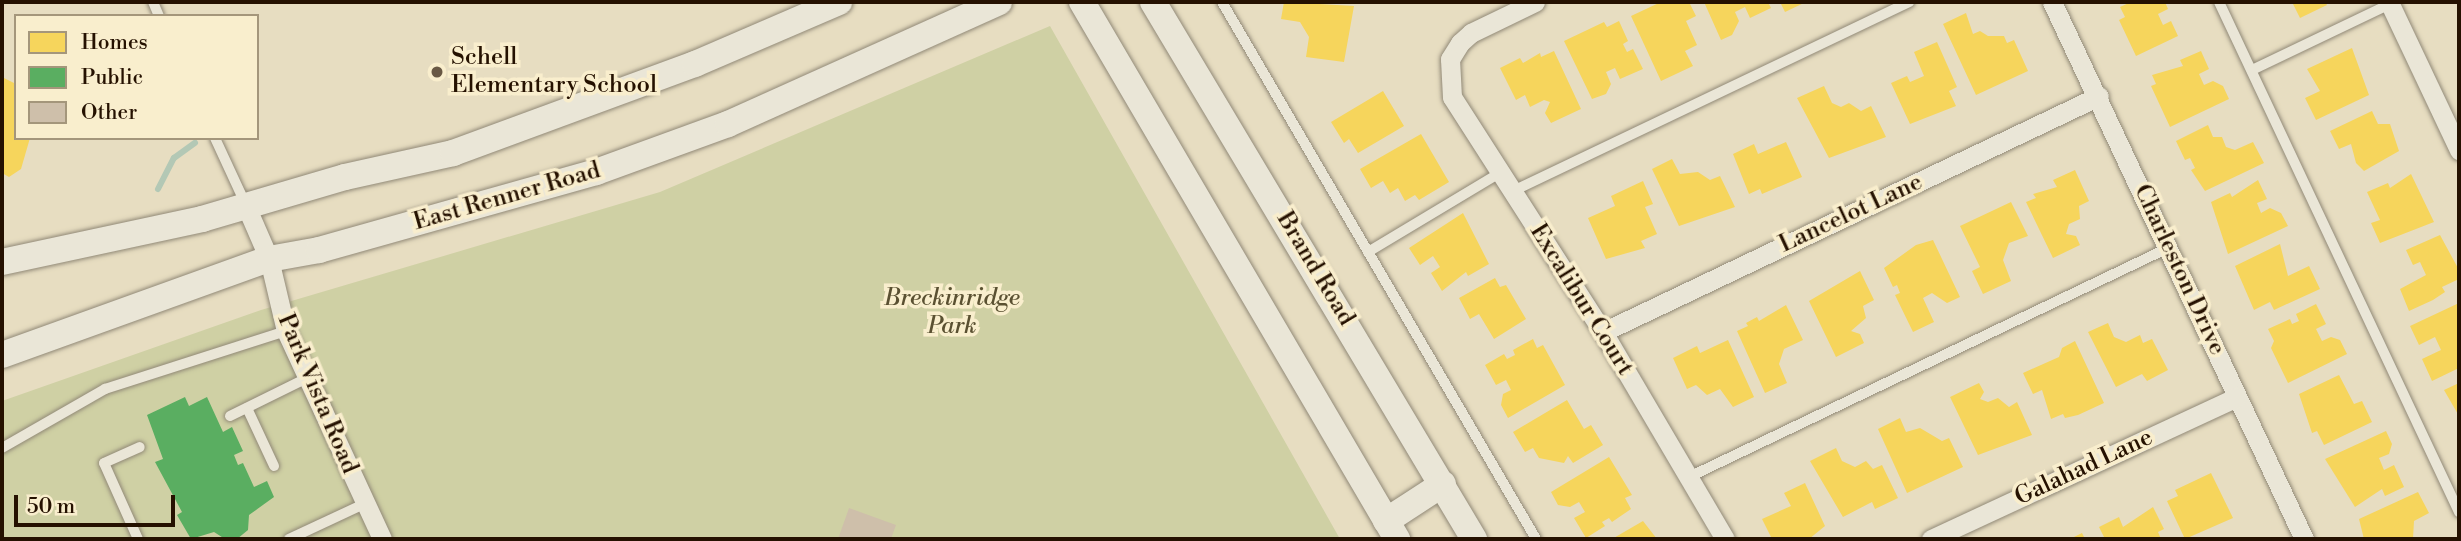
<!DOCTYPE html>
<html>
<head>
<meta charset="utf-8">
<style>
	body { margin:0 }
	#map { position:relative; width:2461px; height:541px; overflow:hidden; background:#e7ddc1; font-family:"Libre Bodoni",serif }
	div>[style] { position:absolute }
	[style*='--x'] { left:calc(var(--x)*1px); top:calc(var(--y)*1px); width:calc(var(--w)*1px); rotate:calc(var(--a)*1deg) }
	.green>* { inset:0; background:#cfd0a4 }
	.homes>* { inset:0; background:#f6d55c }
	.public>* { inset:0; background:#5aae61 }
	.stream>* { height:6px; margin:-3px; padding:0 3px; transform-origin:3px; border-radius:3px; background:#b3c8b5 }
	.building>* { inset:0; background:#cebfaa }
	.roads { filter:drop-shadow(0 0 2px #918977) drop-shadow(0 0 2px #918977) }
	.lane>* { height:10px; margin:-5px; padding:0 5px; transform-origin:5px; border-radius:5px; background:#eae6d7 }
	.street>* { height:19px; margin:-9.5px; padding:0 9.5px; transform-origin:9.5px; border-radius:9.5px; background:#eae6d7 }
	.secondary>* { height:26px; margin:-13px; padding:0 13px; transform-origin:13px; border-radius:13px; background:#eae6d7 }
	.dots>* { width:19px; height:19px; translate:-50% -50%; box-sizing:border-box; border:4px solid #f9eecd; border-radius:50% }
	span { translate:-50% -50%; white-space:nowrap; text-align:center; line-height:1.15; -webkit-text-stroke:7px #f9eecd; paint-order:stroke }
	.poi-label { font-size:24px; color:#251100 }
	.left { translate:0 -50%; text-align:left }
	.street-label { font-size:24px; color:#251100 }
	.park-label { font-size:24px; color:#5a5031; font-style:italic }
	.frame { position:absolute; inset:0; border:4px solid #251100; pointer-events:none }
	.legend { position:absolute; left:14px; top:14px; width:245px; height:126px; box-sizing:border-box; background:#f9eecd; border:2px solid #a4967b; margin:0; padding:9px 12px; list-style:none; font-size:21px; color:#251100 }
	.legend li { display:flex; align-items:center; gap:14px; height:35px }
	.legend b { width:35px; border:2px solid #a4967b }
	.scale { position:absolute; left:14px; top:495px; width:161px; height:32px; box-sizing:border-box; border:4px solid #251100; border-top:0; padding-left:9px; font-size:21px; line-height:24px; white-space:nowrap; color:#251100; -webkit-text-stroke:5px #f9eecd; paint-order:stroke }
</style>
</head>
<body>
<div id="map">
	<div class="green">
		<i style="clip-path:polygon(1050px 26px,1340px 539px,2px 539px,2px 401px,261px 310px,660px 192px)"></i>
	</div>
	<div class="homes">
		<i style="clip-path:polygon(1284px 2px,1354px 6px,1344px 62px,1306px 57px,1309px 37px,1300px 22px,1281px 19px)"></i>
		<i style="clip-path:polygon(1661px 2px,1689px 2px,1696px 16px,1686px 21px,1697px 45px,1685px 51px,1693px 66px,1661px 81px,1631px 16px)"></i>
		<i style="clip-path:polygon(1704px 2px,1768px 2px,1771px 8px,1750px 18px,1745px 7px,1735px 12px,1739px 21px,1732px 35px,1721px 40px)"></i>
		<i style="clip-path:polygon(1780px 2px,1806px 2px,1785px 12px)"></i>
		<i style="clip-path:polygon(2131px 2px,2165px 2px,2168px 9px,2158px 14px,2163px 25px,2171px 21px,2178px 36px,2136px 56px,2119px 20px,2125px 17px,2120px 7px)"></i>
		<i style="clip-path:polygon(2292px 2px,2325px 2px,2327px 5px,2300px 18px)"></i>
		<i style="clip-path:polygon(1966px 13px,1973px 34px,1980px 31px,1988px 36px,2004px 36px,2007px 43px,2014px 40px,2028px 71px,1976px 95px,1943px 24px)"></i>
		<i style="clip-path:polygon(1619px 21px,1628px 41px,1623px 44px,1627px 52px,1633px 49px,1643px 69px,1620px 79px,1615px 68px,1606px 72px,1611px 84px,1606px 94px,1592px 99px,1564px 41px,1604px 22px,1607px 27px)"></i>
		<i style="clip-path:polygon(1937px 42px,1957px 87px,1949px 91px,1956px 106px,1910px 124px,1891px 83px,1907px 76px,1910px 82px,1924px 76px,1914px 52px)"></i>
		<i style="clip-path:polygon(2352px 48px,2369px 95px,2316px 120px,2305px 98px,2320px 91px,2307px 69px)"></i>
		<i style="clip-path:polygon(1554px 51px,1581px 109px,1551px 123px,1545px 113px,1550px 102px,1544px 100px,1530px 107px,1525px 95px,1516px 100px,1500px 68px,1520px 58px,1523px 63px,1540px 53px,1541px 57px)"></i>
		<i style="clip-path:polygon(2201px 51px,2209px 69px,2199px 74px,2204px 85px,2213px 81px,2223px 86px,2229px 99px,2170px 127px,2151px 86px,2156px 84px,2152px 75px,2183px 66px,2180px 60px)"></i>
		<i style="clip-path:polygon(4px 78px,16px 84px,16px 138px,30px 138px,21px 169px,9px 177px,2px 173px)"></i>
		<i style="clip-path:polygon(1824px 86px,1832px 103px,1841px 107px,1849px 103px,1861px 111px,1871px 106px,1886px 137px,1829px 158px,1797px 98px)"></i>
		<i style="clip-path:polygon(1383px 91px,1404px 126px,1358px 153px,1349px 139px,1344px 143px,1331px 122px)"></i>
		<i style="clip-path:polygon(2372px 111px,2378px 124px,2390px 124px,2399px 151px,2364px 171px,2356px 163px,2351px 144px,2339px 149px,2330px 131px)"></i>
		<i style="clip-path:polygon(2208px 125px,2213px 137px,2222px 137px,2226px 147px,2235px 150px,2253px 142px,2264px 163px,2205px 191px,2191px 170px,2195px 168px,2190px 158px,2185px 160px,2176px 141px)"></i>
		<i style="clip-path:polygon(1421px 134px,1449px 182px,1419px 200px,1415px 195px,1405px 201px,1398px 188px,1390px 193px,1383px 181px,1371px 188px,1360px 169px)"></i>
		<i style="clip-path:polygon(1786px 142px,1802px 177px,1762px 194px,1760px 189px,1749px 194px,1733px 154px,1754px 144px,1758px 154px)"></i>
		<i style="clip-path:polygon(1672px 159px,1680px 174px,1698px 172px,1710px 180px,1720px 176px,1735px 207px,1679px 226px,1652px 169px)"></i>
		<i style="clip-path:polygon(2075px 170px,2089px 201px,2079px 206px,2080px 219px,2069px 224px,2066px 234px,2076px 236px,2080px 245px,2053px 258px,2026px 202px,2036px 198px,2033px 194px,2057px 187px,2053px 180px)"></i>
		<i style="clip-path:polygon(2411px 174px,2434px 222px,2380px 243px,2371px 223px,2380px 220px,2367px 192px,2388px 183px,2390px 188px)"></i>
		<i style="clip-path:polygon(2258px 180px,2267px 199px,2257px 203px,2261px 213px,2270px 208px,2281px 213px,2288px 226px,2228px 254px,2211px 202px,2230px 193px,2232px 197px)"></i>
		<i style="clip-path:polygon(1643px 181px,1653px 204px,1645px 207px,1657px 234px,1641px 241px,1645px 248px,1606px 259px,1588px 218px,1615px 206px,1611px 196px)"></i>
		<i style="clip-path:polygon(2011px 202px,2028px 236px,2009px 243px,2003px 260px,2011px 281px,1983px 294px,1972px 271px,1980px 267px,1960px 226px)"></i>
		<i style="clip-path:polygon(1463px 213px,1489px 264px,1468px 276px,1466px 272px,1442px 291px,1431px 273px,1440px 267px,1433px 256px,1420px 265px,1409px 248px)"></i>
		<i style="clip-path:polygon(2440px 235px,2459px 270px,2459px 279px,2442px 287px,2445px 292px,2433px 300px,2409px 311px,2400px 289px,2426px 275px,2420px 262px,2413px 265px,2406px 250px)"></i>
		<i style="clip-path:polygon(1933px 240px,1960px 297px,1947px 303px,1932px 293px,1923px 298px,1934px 322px,1913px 332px,1895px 295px,1900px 293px,1897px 285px,1893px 287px,1884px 268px,1916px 245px)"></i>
		<i style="clip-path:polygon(2280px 244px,2288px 276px,2309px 266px,2320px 289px,2274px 310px,2270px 302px,2254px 310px,2235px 266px)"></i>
		<i style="clip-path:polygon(1860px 271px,1874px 300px,1863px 306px,1866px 318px,1851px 331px,1860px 334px,1864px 343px,1836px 357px,1809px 301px)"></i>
		<i style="clip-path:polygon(1495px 278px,1500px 287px,1506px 285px,1526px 319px,1494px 339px,1479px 314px,1470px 319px,1459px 298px)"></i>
		<i style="clip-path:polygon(2459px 303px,2459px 368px,2432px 381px,2422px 359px,2441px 350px,2435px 337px,2419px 345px,2410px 326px)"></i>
		<i style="clip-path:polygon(2316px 304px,2326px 324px,2316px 329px,2322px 341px,2331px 337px,2340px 340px,2347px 354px,2288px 383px,2271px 348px,2274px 341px,2268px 329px,2290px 319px,2292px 324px,2299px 321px,2296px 314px)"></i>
		<i style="clip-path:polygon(1786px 305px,1803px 340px,1784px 349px,1779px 364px,1787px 383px,1765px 393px,1737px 331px,1748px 326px,1746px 323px,1757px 317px,1759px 321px)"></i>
		<i style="clip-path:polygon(2108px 323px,2114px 337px,2126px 342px,2140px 335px,2143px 343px,2152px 339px,2168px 370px,2147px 381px,2142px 374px,2116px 387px,2088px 332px)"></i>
		<i style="clip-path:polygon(1533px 339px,1537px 348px,1543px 345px,1565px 385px,1508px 418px,1501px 405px,1503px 394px,1511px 390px,1506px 380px,1496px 385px,1485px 365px,1504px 354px,1507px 359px,1515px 355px,1513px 350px)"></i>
		<i style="clip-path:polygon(1728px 340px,1754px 397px,1733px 407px,1720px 389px,1707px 395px,1696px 385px,1687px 389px,1673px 358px,1697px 346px,1700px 353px)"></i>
		<i style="clip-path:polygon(2075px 341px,2104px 403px,2078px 415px,2065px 418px,2063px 414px,2051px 419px,2042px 390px,2033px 394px,2023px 373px,2059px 357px,2062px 348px)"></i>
		<i style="clip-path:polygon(2339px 375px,2354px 404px,2362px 401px,2372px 422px,2324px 445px,2317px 431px,2312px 433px,2299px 394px)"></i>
		<i style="clip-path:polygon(1979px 383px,1984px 392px,1980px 399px,1988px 402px,1998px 398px,2009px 407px,2017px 402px,2032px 435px,1978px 455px,1950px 397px)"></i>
		<i style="clip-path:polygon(2459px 383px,2459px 416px,2444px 390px)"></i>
		<i style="clip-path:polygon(1567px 400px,1584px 429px,1591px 425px,1603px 445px,1573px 463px,1568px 456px,1564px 463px,1539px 458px,1533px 448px,1525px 452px,1513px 432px)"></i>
		<i style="clip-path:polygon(1900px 418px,1906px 432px,1920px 428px,1942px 441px,1949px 438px,1963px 467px,1907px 493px,1878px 429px)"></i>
		<i style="clip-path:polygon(2386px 431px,2392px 444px,2389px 454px,2379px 458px,2384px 470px,2394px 465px,2404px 487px,2385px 496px,2382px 489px,2355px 507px,2325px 459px)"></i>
		<i style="clip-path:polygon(1836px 448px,1842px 461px,1855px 467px,1866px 461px,1873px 469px,1882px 465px,1898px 498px,1875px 509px,1872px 502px,1843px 517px,1810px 461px)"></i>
		<i style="clip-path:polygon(1609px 457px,1632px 495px,1625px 498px,1631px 509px,1612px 522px,1609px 518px,1602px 522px,1605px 526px,1586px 538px,1574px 518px,1585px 512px,1579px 502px,1570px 507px,1558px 505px,1551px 492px)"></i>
		<i style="clip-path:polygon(2211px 473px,2233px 518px,2185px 539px,2167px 501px,2178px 496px,2175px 490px)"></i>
		<i style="clip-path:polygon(1805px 483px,1825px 526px,1809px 539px,1772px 539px,1762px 519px,1791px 506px,1784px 493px)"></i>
		<i style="clip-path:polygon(2418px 492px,2429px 513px,2414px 521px,2413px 539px,2364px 539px,2359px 519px)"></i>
		<i style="clip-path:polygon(2153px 507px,2164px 529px,2158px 532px,2161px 539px,2105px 539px,2099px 527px,2119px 517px,2123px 527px)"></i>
		<i style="clip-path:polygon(1643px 521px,1657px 539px,1612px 539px)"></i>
		<i style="clip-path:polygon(2082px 533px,2085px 539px,2070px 539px)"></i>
	</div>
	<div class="public">
		<i style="clip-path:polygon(185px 397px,189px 406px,207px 397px,223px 432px,232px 427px,243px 451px,234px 455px,238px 465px,243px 463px,254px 487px,267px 481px,274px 497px,249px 515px,248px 530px,237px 539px,225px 539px,214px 532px,191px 539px,177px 515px,182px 512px,155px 462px,163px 459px,147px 415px)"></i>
	</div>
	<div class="stream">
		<i style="--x:158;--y:189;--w:35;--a:-63"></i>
		<i style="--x:174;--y:158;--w:26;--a:-36"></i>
	</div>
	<div class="building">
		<i style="clip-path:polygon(849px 508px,896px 525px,891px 539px,838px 539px)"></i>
	</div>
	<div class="roads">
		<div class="lane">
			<i style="--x:153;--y:2;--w:15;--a:67"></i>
			<i style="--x:1222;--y:2;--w:622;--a:59.68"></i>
			<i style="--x:2219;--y:2;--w:564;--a:64.8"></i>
			<i style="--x:2252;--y:70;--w:153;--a:-25.6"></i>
			<i style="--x:215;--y:138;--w:74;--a:65.2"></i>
			<i style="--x:1513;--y:191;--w:439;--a:-25.5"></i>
			<i style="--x:1368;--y:252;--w:155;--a:-31"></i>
			<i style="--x:247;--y:408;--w:64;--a:65"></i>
			<i style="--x:230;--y:416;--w:86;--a:-26.3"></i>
			<i style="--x:2;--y:448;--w:119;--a:-29.8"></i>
			<i style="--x:105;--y:389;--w:190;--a:-17.8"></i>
			<i style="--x:1689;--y:477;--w:531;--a:-25.55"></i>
			<i style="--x:138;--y:539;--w:83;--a:-114.1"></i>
			<i style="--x:104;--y:463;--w:39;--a:-24"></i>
			<i style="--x:289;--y:539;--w:83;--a:-25"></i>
		</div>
		<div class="street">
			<i style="--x:1535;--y:2;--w:71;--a:154.2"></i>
			<i style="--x:1471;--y:33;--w:15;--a:138"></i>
			<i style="--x:1460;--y:43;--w:19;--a:122"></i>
			<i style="--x:1450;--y:59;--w:38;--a:87"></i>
			<i style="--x:1452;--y:97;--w:279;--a:57.3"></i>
			<i style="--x:1603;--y:332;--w:240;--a:59.5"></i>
			<i style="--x:2052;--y:2;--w:593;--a:64.86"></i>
			<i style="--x:2389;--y:2;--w:164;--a:64.7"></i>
			<i style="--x:246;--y:206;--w:58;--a:66.5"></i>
			<i style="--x:269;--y:259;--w:74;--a:76.7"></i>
			<i style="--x:286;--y:331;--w:229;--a:65.2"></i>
			<i style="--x:1603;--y:332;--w:549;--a:-25.45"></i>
			<i style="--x:1931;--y:539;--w:337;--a:-24.9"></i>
		</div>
		<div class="secondary">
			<i style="--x:1082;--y:2;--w:623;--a:59.6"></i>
			<i style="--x:1153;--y:2;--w:626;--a:59.13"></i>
			<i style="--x:2;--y:262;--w:205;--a:-12.1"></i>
			<i style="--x:202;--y:219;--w:149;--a:-16.4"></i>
			<i style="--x:345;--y:177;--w:111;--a:-12.5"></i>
			<i style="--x:453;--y:153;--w:258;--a:-20.2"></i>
			<i style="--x:695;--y:64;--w:157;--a:-23.3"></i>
			<i style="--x:2;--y:355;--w:284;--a:-19.8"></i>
			<i style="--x:269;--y:259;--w:51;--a:-10.2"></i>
			<i style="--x:319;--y:250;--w:288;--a:-15.7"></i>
			<i style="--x:596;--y:172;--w:140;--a:-20"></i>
			<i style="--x:728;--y:124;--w:297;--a:-24.2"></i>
			<i style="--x:1386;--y:521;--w:68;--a:-33"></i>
		</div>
	</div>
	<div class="dots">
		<i style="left:437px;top:72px;background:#695844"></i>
	</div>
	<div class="poi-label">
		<span class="left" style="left:451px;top:72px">Schell<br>Elementary School</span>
	</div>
	<div class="street-label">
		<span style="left:507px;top:197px;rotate:-16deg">East Renner Road</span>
		<span style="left:1851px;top:214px;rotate:-25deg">Lancelot Lane</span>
		<span style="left:1315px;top:269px;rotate:59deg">Brand Road</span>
		<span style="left:2179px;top:270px;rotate:65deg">Charleston Drive</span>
		<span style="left:1581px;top:300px;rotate:58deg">Excalibur Court</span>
		<span style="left:317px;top:394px;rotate:67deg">Park Vista Road</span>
		<span style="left:2084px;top:468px;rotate:-25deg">Galahad Lane</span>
	</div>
	<div class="park-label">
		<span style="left:952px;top:313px">Breckinridge<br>Park</span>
	</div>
	<div class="frame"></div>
	<ul class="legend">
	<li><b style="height:19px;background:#f6d55c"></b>Homes</li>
	<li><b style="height:19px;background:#5aae61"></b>Public</li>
	<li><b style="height:19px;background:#cebfaa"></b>Other</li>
	</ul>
	<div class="scale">50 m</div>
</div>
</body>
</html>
